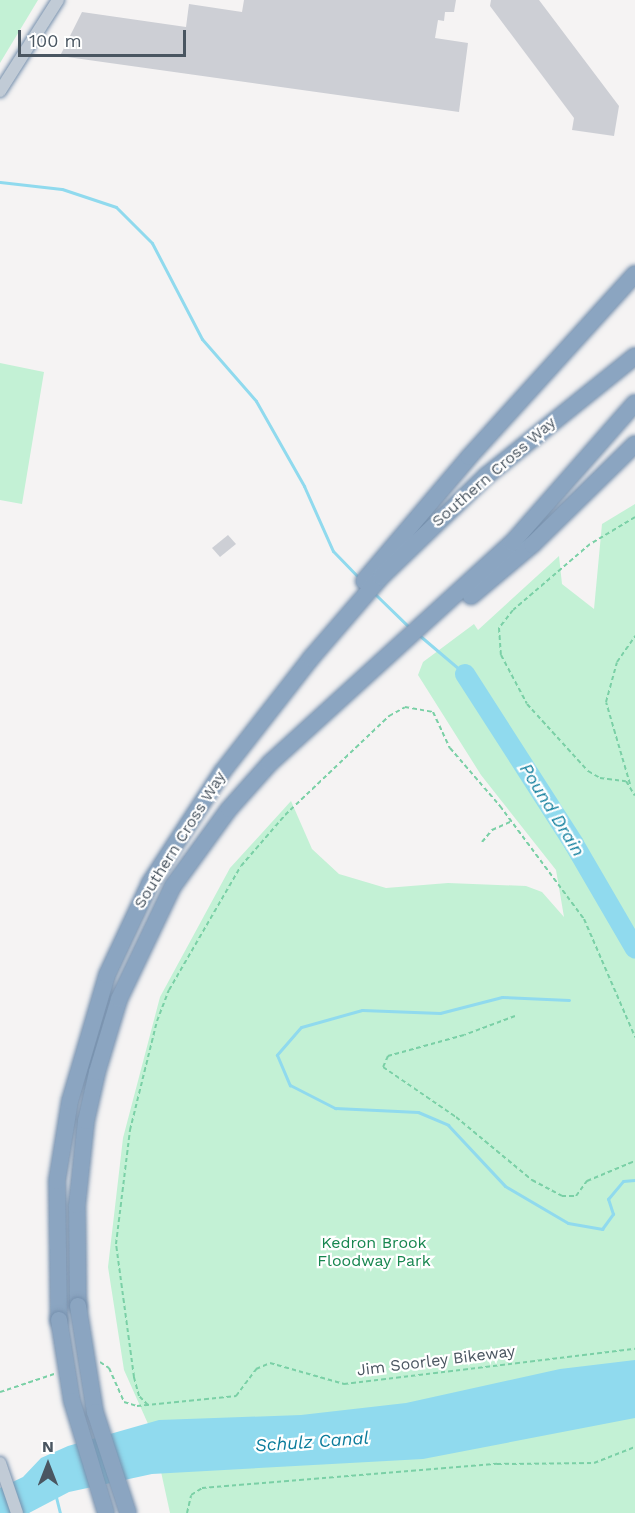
<!DOCTYPE html>
<html>
<head>
<meta charset="utf-8">
<style>
	body { margin:0 }
	#map { position:relative; width:635px; height:1513px; overflow:hidden; background:#f5f3f3; font-family:"Work Sans",sans-serif }
	div>[style] { position:absolute }
	[style*='--x'] { left:calc(var(--x)*1px); top:calc(var(--y)*1px); width:calc(var(--w)*1px); rotate:calc(var(--a)*1deg) }
	.green>* { inset:0; background:#c3f1d5 }
	.water>* { inset:0; background:#90daee }
	.stream>* { height:3px; margin:-1.5px; padding:0 1.5px; transform-origin:1.5px; border-radius:1.5px; background:#90daee }
	.river>* { height:20px; margin:-10px; padding:0 10px; transform-origin:10px; border-radius:10px; background:#90daee }
	.building>* { inset:0; background:#cdcfd5 }
	.path>* { height:2px; margin-top:-1px; transform-origin:0; background:repeating-linear-gradient(90deg,#7ad0a6 0 4.5px,transparent 0 7.5px) }
	.roads { filter:drop-shadow(0 0 2px #7690ad) drop-shadow(0 0 2px #7690ad) }
	.secondary>* { height:12px; margin:-6px; padding:0 6px; transform-origin:6px; border-radius:6px; background:#c1cbd6 }
	.motorway>* { height:16px; margin:-8px; padding:0 8px; transform-origin:8px; border-radius:8px; background:#8ba5c1 }
	.bridges { filter:drop-shadow(0 0 2px #7690ad) drop-shadow(0 0 2px #7690ad) }
	.motorway-bridge>* { height:16px; margin:-8px; padding:0 8px; transform-origin:8px; border-radius:8px; background:#8ba5c1 }
	span { translate:-50% -50%; white-space:nowrap; text-align:center; line-height:1.15; -webkit-text-stroke:4.5px #fff; paint-order:stroke }
	.street-label { font-size:16px; color:#4a5661 }
	.park-label { font-size:16px; color:#17864f }
	.water-label { font-size:18px; color:#0c7c9b; font-style:italic }
	.north { position:absolute; left:18px; top:1435px; width:60px; height:60px; -webkit-text-stroke:4px #fff; paint-order:stroke; rotate:0deg; font-size:16px; font-weight:700; line-height:24px; text-align:center; color:#4a5661 }
	.north::after { content:''; display:block; margin:auto; width:21px; height:27px; background:#4a5661; clip-path:polygon(50% 0,100% 100%,50% 72%,0 100%) }
	.scale { position:absolute; left:18px; top:30px; width:168px; height:27px; box-sizing:border-box; border:3px solid #4a5661; border-top:0; padding-left:8px; font-size:18px; line-height:21px; white-space:nowrap; color:#4a5661; -webkit-text-stroke:4px #fff; paint-order:stroke }
</style>
</head>
<body>
<div id="map">
	<div class="green">
		<i style="clip-path:polygon(0 0,38px 0,0 63px)"></i>
		<i style="clip-path:polygon(0 363px,44px 372px,22px 504px,0 500px)"></i>
		<i style="clip-path:polygon(635px 504px,635px 1513px,170px 1513px,153px 1435px,124px 1370px,108px 1267px,123px 1138px,160px 997px,230px 868px,291px 801px,312px 849px,339px 874px,386px 888px,448px 883px,526px 886px,542px 892px,564px 917px,556px 870px,481px 775px,418px 675px,423px 662px,474px 624px,478px 630px,559px 556px,562px 584px,594px 609px,602px 524px)"></i>
	</div>
	<div class="water">
		<i style="clip-path:polygon(635px 1360px,635px 1418px,423px 1459px,152px 1474px,69px 1492px,29px 1513px,0 1513px,0 1488px,23px 1477px,41px 1458px,68px 1446px,159px 1420px,301px 1415px,406px 1403px,560px 1369px)"></i>
	</div>
	<div class="stream">
		<i style="--x:0;--y:182;--w:62;--a:6.4"></i>
		<i style="--x:62;--y:189;--w:57;--a:18.4"></i>
		<i style="--x:116;--y:207;--w:51;--a:45"></i>
		<i style="--x:152;--y:243;--w:108;--a:62.5"></i>
		<i style="--x:202;--y:339;--w:82;--a:48.9"></i>
		<i style="--x:256;--y:401;--w:98;--a:60.5"></i>
		<i style="--x:304;--y:486;--w:71;--a:66"></i>
		<i style="--x:333;--y:551;--w:39;--a:46"></i>
		<i style="--x:375;--y:594;--w:50;--a:44.2"></i>
		<i style="--x:419;--y:635;--w:60;--a:40.3"></i>
		<i style="--x:569;--y:1000;--w:67;--a:-177.4"></i>
		<i style="--x:502;--y:997;--w:64;--a:165.5"></i>
		<i style="--x:440;--y:1013;--w:78;--a:-177.8"></i>
		<i style="--x:362;--y:1010;--w:63;--a:164.4"></i>
		<i style="--x:301;--y:1027;--w:37;--a:131"></i>
		<i style="--x:277;--y:1055;--w:33;--a:67"></i>
		<i style="--x:290;--y:1085;--w:51;--a:27.1"></i>
		<i style="--x:335;--y:1108;--w:83;--a:2.8"></i>
		<i style="--x:418;--y:1112;--w:33;--a:23"></i>
		<i style="--x:448;--y:1125;--w:83;--a:46.9"></i>
		<i style="--x:505;--y:1186;--w:73;--a:30.4"></i>
		<i style="--x:568;--y:1223;--w:35;--a:10"></i>
		<i style="--x:602;--y:1229;--w:19;--a:-54"></i>
		<i style="--x:613;--y:1214;--w:16;--a:-108"></i>
		<i style="--x:608;--y:1199;--w:23;--a:-50"></i>
		<i style="--x:623;--y:1181;--w:12;--a:-5"></i>
		<i style="--x:56;--y:1497;--w:16;--a:76"></i>
	</div>
	<div class="river">
		<i style="--x:465;--y:674;--w:202;--a:57.3"></i>
		<i style="--x:574;--y:844;--w:121;--a:59.8"></i>
	</div>
	<div class="building">
		<i style="clip-path:polygon(244px 0,456px 0,454px 12px,445px 12px,444px 21px,438px 20px,435px 38px,468px 43px,459px 112px,60px 56px,82px 12px,186px 27px,189px 4px,242px 12px)"></i>
		<i style="clip-path:polygon(491px 0,539px 0,619px 106px,614px 136px,572px 130px,574px 118px,490px 6px)"></i>
		<i style="clip-path:polygon(228px 535px,236px 544px,220px 557px,212px 548px)"></i>
	</div>
	<div class="path">
		<i style="--x:635;--y:517;--w:52;--a:149"></i>
		<i style="--x:590;--y:544;--w:101;--a:139.4"></i>
		<i style="--x:513;--y:610;--w:23;--a:128"></i>
		<i style="--x:499;--y:628;--w:27;--a:86"></i>
		<i style="--x:501;--y:655;--w:55;--a:62"></i>
		<i style="--x:527;--y:704;--w:91;--a:47.7"></i>
		<i style="--x:588;--y:771;--w:14;--a:30"></i>
		<i style="--x:600;--y:778;--w:26;--a:7"></i>
		<i style="--x:626;--y:781;--w:17;--a:59"></i>
		<i style="--x:630;--y:784;--w:85;--a:-106.3"></i>
		<i style="--x:606;--y:702;--w:41;--a:-74.6"></i>
		<i style="--x:617;--y:662;--w:32;--a:-55"></i>
		<i style="--x:482;--y:842;--w:16;--a:-50"></i>
		<i style="--x:492;--y:830;--w:20;--a:-24"></i>
		<i style="--x:515;--y:1016;--w:54;--a:159.6"></i>
		<i style="--x:464;--y:1035;--w:79;--a:164.6"></i>
		<i style="--x:388;--y:1056;--w:12;--a:114"></i>
		<i style="--x:383;--y:1067;--w:88;--a:34.4"></i>
		<i style="--x:456;--y:1117;--w:99;--a:39.7"></i>
		<i style="--x:532;--y:1180;--w:34;--a:28"></i>
		<i style="--x:562;--y:1196;--w:14;--a:0"></i>
		<i style="--x:576;--y:1196;--w:19;--a:-54"></i>
		<i style="--x:587;--y:1181;--w:52;--a:-22.6"></i>
		<i style="--x:100;--y:1362;--w:11;--a:34"></i>
		<i style="--x:109;--y:1368;--w:37;--a:66"></i>
		<i style="--x:124;--y:1402;--w:14;--a:17"></i>
		<i style="--x:137;--y:1406;--w:100;--a:-5.8"></i>
		<i style="--x:236;--y:1396;--w:34;--a:-53"></i>
		<i style="--x:256;--y:1369;--w:15;--a:-23"></i>
		<i style="--x:270;--y:1363;--w:77;--a:15.8"></i>
		<i style="--x:344;--y:1384;--w:293;--a:-6.9"></i>
		<i style="--x:0;--y:1392;--w:57;--a:-18.4"></i>
		<i style="--x:148;--y:1405;--w:13;--a:-135"></i>
		<i style="--x:139;--y:1396;--w:20;--a:-105"></i>
		<i style="--x:134;--y:1377;--w:134;--a:-97.7"></i>
		<i style="--x:116;--y:1244;--w:115;--a:-83"></i>
		<i style="--x:130;--y:1130;--w:112;--a:-76.1"></i>
		<i style="--x:157;--y:1021;--w:33;--a:-69"></i>
		<i style="--x:169;--y:990;--w:143;--a:-59.9"></i>
		<i style="--x:241;--y:866;--w:67;--a:-49.2"></i>
		<i style="--x:285;--y:815;--w:144;--a:-43.6"></i>
		<i style="--x:389;--y:716;--w:18;--a:-29"></i>
		<i style="--x:405;--y:707;--w:28;--a:10"></i>
		<i style="--x:433;--y:712;--w:40;--a:65"></i>
		<i style="--x:450;--y:748;--w:77;--a:49.2"></i>
		<i style="--x:500;--y:806;--w:141;--a:53.4"></i>
		<i style="--x:584;--y:919;--w:129;--a:66.6"></i>
		<i style="--x:187;--y:1513;--w:18;--a:-77"></i>
		<i style="--x:191;--y:1495;--w:13;--a:-32"></i>
		<i style="--x:202;--y:1488;--w:296;--a:-4.7"></i>
		<i style="--x:497;--y:1464;--w:97;--a:-0.6"></i>
		<i style="--x:594;--y:1463;--w:44;--a:-21.3"></i>
	</div>
	<div class="roads">
		<div class="secondary">
			<i style="--x:0;--y:91;--w:108;--a:-57.5"></i>
			<i style="--x:0;--y:1463;--w:53;--a:71.2"></i>
		</div>
		<div class="motorway">
			<i style="--x:364;--y:581;--w:162;--a:-49.7"></i>
			<i style="--x:469;--y:457;--w:247;--a:-47.8"></i>
			<i style="--x:471;--y:596;--w:80;--a:-39.9"></i>
			<i style="--x:532;--y:545;--w:144;--a:-44.4"></i>
			<i style="--x:78;--y:1306;--w:101;--a:-90.6"></i>
			<i style="--x:77;--y:1205;--w:84;--a:-83.9"></i>
			<i style="--x:86;--y:1121;--w:50;--a:-77.3"></i>
			<i style="--x:97;--y:1072;--w:76;--a:-73.2"></i>
			<i style="--x:119;--y:999;--w:125;--a:-64.5"></i>
			<i style="--x:173;--y:886;--w:95;--a:-54"></i>
			<i style="--x:229;--y:809;--w:62;--a:-48.3"></i>
			<i style="--x:270;--y:763;--w:327;--a:-42.3"></i>
			<i style="--x:512;--y:543;--w:186;--a:-48.7"></i>
			<i style="--x:59;--y:1320;--w:139;--a:-90.8"></i>
			<i style="--x:57;--y:1181;--w:81;--a:-80.8"></i>
			<i style="--x:70;--y:1101;--w:131;--a:-73.6"></i>
			<i style="--x:107;--y:975;--w:102;--a:-64.9"></i>
			<i style="--x:150;--y:883;--w:132;--a:-57"></i>
			<i style="--x:222;--y:772;--w:145;--a:-52"></i>
			<i style="--x:311;--y:658;--w:107;--a:-49.2"></i>
			<i style="--x:381;--y:577;--w:146;--a:-43.9"></i>
			<i style="--x:486;--y:476;--w:191;--a:-38.8"></i>
		</div>
	</div>
	<div class="bridges">
		<div class="motorway-bridge">
			<i style="--x:78;--y:1306;--w:107;--a:80.9"></i>
			<i style="--x:95;--y:1412;--w:106;--a:71.9"></i>
			<i style="--x:59;--y:1320;--w:82;--a:80.9"></i>
			<i style="--x:72;--y:1401;--w:117;--a:73.1"></i>
		</div>
	</div>
	<div class="street-label">
		<span style="left:494px;top:472px;rotate:-41deg">Southern Cross Way</span>
		<span style="left:180px;top:840px;rotate:-58deg">Southern Cross Way</span>
		<span style="left:436px;top:1361px;rotate:-7deg">Jim Soorley Bikeway</span>
	</div>
	<div class="park-label">
		<span style="left:374px;top:1252px">Kedron Brook<br>Floodway Park</span>
	</div>
	<div class="water-label">
		<span style="left:552px;top:810px;rotate:58deg">Pound Drain</span>
		<span style="left:312px;top:1442px;rotate:-4deg">Schulz Canal</span>
	</div>
	<div class="north">N</div>
	<div class="scale">100 m</div>
</div>
</body>
</html>
